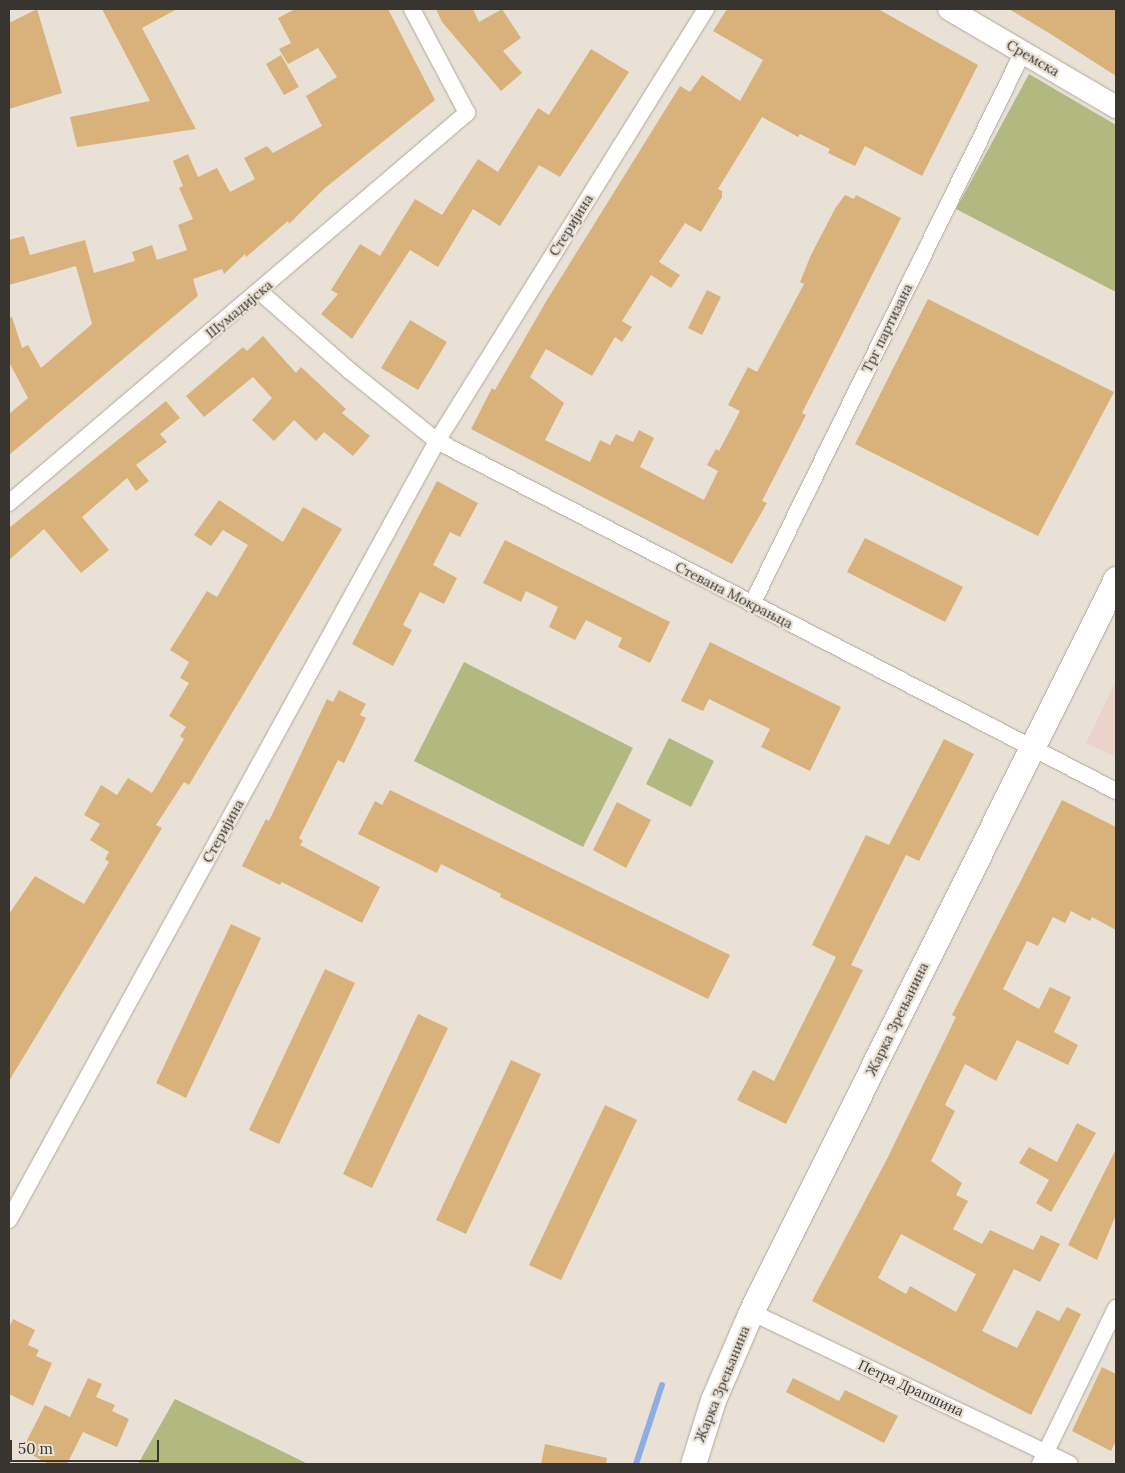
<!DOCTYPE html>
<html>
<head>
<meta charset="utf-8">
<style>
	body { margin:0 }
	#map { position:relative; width:1125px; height:1473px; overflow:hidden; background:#e9e1d6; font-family:Lora,serif }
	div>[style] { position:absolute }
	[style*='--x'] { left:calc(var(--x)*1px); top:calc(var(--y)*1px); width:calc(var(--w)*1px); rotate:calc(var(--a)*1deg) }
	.education>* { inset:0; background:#ebd2cb }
	.green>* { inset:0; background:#b1b880 }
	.stream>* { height:6px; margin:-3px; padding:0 3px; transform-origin:3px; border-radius:3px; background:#8daee3 }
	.building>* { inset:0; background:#d8b27a }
	.roads { filter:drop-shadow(0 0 1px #b0a89d) drop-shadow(0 0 1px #b0a89d) }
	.street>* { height:16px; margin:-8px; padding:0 8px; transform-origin:8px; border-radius:8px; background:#fff }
	.secondary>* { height:22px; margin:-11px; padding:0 11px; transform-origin:11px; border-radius:11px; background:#fff }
	.primary>* { height:25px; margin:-12.5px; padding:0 12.5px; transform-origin:12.5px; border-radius:12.5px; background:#fff }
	span { translate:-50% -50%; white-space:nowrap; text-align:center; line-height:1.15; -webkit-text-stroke:4.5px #e9e1d6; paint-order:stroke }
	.street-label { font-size:14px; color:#383530 }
	.frame { position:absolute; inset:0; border:10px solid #383530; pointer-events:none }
	.scale { position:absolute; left:10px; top:1440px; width:149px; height:22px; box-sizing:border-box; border:2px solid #383530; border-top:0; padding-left:6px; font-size:15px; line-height:18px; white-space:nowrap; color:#383530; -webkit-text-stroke:4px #e9e1d6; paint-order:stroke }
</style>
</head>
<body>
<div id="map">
	<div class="education">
		<i style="clip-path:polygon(1116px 681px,1116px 757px,1086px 743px)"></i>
	</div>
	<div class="green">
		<i style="clip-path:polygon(1029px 74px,1116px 125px,1116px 292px,956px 209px)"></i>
		<i style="clip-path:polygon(464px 662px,633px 748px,583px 847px,414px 761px)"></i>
		<i style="clip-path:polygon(669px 738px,714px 761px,691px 807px,646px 784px)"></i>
		<i style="clip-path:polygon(175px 1399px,308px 1464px,138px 1464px)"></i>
	</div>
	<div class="stream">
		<i style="--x:636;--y:1464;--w:83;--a:-71.8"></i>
	</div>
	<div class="building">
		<i style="clip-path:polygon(37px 9px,62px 93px,9px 109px,9px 23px)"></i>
		<i style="clip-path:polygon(102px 9px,177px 9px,142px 28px,196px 129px,77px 147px,70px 117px,150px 101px)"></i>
		<i style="clip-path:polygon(295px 9px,388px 9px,435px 100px,325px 188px,289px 224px,288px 221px,246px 257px,245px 254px,224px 274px,222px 269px,193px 279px,198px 296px,9px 455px,9px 414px,28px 398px,9px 362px,9px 318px,12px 317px,22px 348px,28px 345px,41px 368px,92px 324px,76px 266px,9px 285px,9px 240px,24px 236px,30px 255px,85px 240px,94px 273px,135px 261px,132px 252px,152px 245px,157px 260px,187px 250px,178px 225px,193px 219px,179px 188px,183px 186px,173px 161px,188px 154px,198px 177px,217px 168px,230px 192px,255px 179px,244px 158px,267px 146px,273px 153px,322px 126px,306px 96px,337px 77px,318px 48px,288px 64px,279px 49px,291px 43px,278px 18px)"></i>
		<i style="clip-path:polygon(436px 9px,473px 9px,479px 22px,502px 9px,521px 38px,503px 51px,522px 73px,501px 91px,442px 22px)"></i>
		<i style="clip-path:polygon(727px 9px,878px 9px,978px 65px,922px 176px,865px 146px,855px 166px,828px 153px,830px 149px,800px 134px,798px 137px,762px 117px,718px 189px,722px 191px,722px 197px,701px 232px,685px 223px,659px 262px,680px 275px,671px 288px,651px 275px,622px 321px,632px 327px,622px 342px,615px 337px,592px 376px,546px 349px,530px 377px,564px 403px,545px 440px,590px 462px,600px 440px,610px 445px,616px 434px,633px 442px,639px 430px,654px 438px,640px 467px,704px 500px,718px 471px,707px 465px,716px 449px,719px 451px,740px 411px,728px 405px,748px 367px,757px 372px,804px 284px,800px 282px,811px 255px,836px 207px,845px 195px,854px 199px,856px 195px,901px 218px,802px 413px,806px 415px,762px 501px,767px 503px,732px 564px,471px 429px,492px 388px,495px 390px,547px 300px,680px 86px,690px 92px,702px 75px,740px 101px,763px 60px,713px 31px)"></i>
		<i style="clip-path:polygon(1009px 9px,1116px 9px,1116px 76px,1049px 33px)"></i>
		<i style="clip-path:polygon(591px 49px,629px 72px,560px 177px,539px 165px,500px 226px,473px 209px,438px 267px,410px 250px,352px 339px,321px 314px,338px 294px,331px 290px,360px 244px,380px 256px,415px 199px,442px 215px,478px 159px,498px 172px,538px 108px,549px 115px)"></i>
		<i style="clip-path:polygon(281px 55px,299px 87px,284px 95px,266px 64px)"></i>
		<i style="clip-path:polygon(707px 290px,721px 297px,702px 335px,688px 328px)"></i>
		<i style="clip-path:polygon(928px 299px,1114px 392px,1038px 536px,855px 444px)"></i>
		<i style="clip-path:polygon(410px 320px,447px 342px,418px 390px,381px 368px)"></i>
		<i style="clip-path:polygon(263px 336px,296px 373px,301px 367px,346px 409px,342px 413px,370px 436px,353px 456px,324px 432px,316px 441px,294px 420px,274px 441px,252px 420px,272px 398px,253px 377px,204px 417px,186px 396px,243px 347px,247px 351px)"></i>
		<i style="clip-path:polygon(166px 401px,180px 418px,160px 434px,167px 442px,136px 465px,149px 481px,136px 491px,127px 478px,82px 517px,109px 550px,81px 573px,44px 529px,9px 560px,9px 528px)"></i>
		<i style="clip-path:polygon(437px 481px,478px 503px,460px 537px,450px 532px,433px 565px,457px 578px,444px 604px,420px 592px,403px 625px,412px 630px,393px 666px,352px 644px)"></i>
		<i style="clip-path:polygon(219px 500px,283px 542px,303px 507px,342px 529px,189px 785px,184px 782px,156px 825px,162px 828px,9px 1081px,9px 914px,35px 876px,84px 904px,109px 862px,105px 859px,109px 852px,90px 840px,100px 824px,84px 815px,101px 785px,117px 795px,128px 778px,152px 793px,184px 739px,180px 736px,186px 727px,169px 716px,189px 683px,180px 678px,189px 662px,170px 650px,207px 591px,217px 597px,248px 545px,223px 530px,211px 546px,194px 535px)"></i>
		<i style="clip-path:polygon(865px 538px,963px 587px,945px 622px,847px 572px)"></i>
		<i style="clip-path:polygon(505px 540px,670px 622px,650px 663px,618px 647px,622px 638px,586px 620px,575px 640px,549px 627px,558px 607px,526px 591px,521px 602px,483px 583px)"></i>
		<i style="clip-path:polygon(710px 642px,841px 707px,810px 771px,761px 747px,770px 729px,709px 699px,703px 711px,681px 701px)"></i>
		<i style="clip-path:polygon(339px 690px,366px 704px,360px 715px,366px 718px,344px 763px,338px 760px,299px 838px,303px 841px,300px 845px,380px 887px,362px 923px,282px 882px,280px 885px,242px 866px,266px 819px,269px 821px,327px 699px,333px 702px)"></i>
		<i style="clip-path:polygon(944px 739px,974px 754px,919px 861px,906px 855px,851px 965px,863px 970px,786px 1124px,737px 1100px,753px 1070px,774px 1081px,836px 957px,812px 945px,866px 835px,889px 845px)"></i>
		<i style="clip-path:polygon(390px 790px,730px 955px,708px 999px,500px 897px,501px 894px,441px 864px,437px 873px,358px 834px,375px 801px,382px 805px)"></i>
		<i style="clip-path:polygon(evenodd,1062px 800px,1116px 827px,1116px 930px,1092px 917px,1090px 921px,1071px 911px,1065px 923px,1053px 917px,1038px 946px,1027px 941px,1003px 989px,1039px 1009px,1050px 987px,1071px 997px,1054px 1032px,1078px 1045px,1068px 1065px,1017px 1040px,996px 1081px,965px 1064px,945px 1105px,955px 1111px,931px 1161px,962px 1183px,956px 1195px,968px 1201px,953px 1229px,982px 1244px,990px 1230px,1033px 1250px,1041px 1235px,1060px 1244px,1040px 1282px,1014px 1269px,982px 1331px,1017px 1348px,1037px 1310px,1059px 1321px,1067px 1307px,1081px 1314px,1031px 1415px,812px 1301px,887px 1159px,956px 1017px,952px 1015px,1062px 800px,901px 1234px,976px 1274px,956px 1312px,910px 1286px,906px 1294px,878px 1278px,901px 1234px)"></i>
		<i style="clip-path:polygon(617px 802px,651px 820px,626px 868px,593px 850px)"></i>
		<i style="clip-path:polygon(231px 924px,261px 938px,186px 1098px,156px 1083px)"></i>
		<i style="clip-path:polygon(325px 969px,355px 983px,279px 1144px,249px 1130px)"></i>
		<i style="clip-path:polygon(418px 1014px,448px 1028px,372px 1188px,343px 1174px)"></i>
		<i style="clip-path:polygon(511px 1060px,541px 1074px,466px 1234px,436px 1220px)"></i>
		<i style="clip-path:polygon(605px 1105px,637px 1120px,561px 1280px,529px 1265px)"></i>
		<i style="clip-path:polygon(1077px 1123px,1096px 1133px,1051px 1212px,1036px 1203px,1049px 1180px,1019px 1163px,1029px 1147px,1057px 1162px)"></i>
		<i style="clip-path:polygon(1116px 1149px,1116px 1215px,1097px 1260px,1068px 1245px)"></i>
		<i style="clip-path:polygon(13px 1319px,35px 1330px,28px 1345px,39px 1350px,36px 1356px,52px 1363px,33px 1406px,9px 1394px,9px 1328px)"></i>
		<i style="clip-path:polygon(1102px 1367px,1116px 1374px,1116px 1441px,1111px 1451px,1072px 1431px)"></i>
		<i style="clip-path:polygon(88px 1378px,102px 1384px,96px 1397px,115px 1405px,112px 1411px,129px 1419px,117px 1447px,83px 1432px,67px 1464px,49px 1464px,22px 1450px,45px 1405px,70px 1417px)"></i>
		<i style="clip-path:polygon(793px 1378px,839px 1401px,845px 1390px,898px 1416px,884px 1443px,786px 1392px)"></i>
		<i style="clip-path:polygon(545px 1444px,607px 1458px,606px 1464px,541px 1464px)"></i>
	</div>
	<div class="roads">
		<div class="street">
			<i style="--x:259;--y:291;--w:121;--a:41.3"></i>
			<i style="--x:350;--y:371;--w:112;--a:38.8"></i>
			<i style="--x:437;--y:441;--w:764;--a:27.27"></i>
			<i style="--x:9;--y:503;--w:602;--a:-40.42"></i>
			<i style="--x:467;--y:113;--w:118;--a:-117.9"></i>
			<i style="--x:752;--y:604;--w:615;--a:-63.85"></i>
			<i style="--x:9;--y:1220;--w:889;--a:-61.21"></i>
			<i style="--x:437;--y:441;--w:509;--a:-58.09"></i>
			<i style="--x:751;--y:1312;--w:353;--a:25.5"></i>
			<i style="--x:1040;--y:1464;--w:174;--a:-64"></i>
		</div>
		<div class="secondary">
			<i style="--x:949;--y:9;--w:194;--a:30.4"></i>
		</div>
		<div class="primary">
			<i style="--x:693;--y:1464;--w:67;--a:-72.6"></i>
			<i style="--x:713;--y:1400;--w:96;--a:-66.6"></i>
			<i style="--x:751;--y:1312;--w:819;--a:-63.53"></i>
		</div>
	</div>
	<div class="street-label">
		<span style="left:1033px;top:58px;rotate:30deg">Сремска</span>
		<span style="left:571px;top:225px;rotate:-58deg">Стеријина</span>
		<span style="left:239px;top:309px;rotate:-40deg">Шумадијска</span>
		<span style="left:887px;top:328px;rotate:-64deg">Трг партизана</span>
		<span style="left:734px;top:595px;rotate:27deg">Стевана Мокрањца</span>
		<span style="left:223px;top:831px;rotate:-61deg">Стеријина</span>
		<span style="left:897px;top:1019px;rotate:-64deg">Жарка Зрењанина</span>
		<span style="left:722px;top:1384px;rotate:-68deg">Жарка Зрењанина</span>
		<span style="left:911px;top:1388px;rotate:25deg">Петра Драпшина</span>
	</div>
	<div class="frame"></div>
	<div class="scale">50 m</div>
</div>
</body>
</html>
